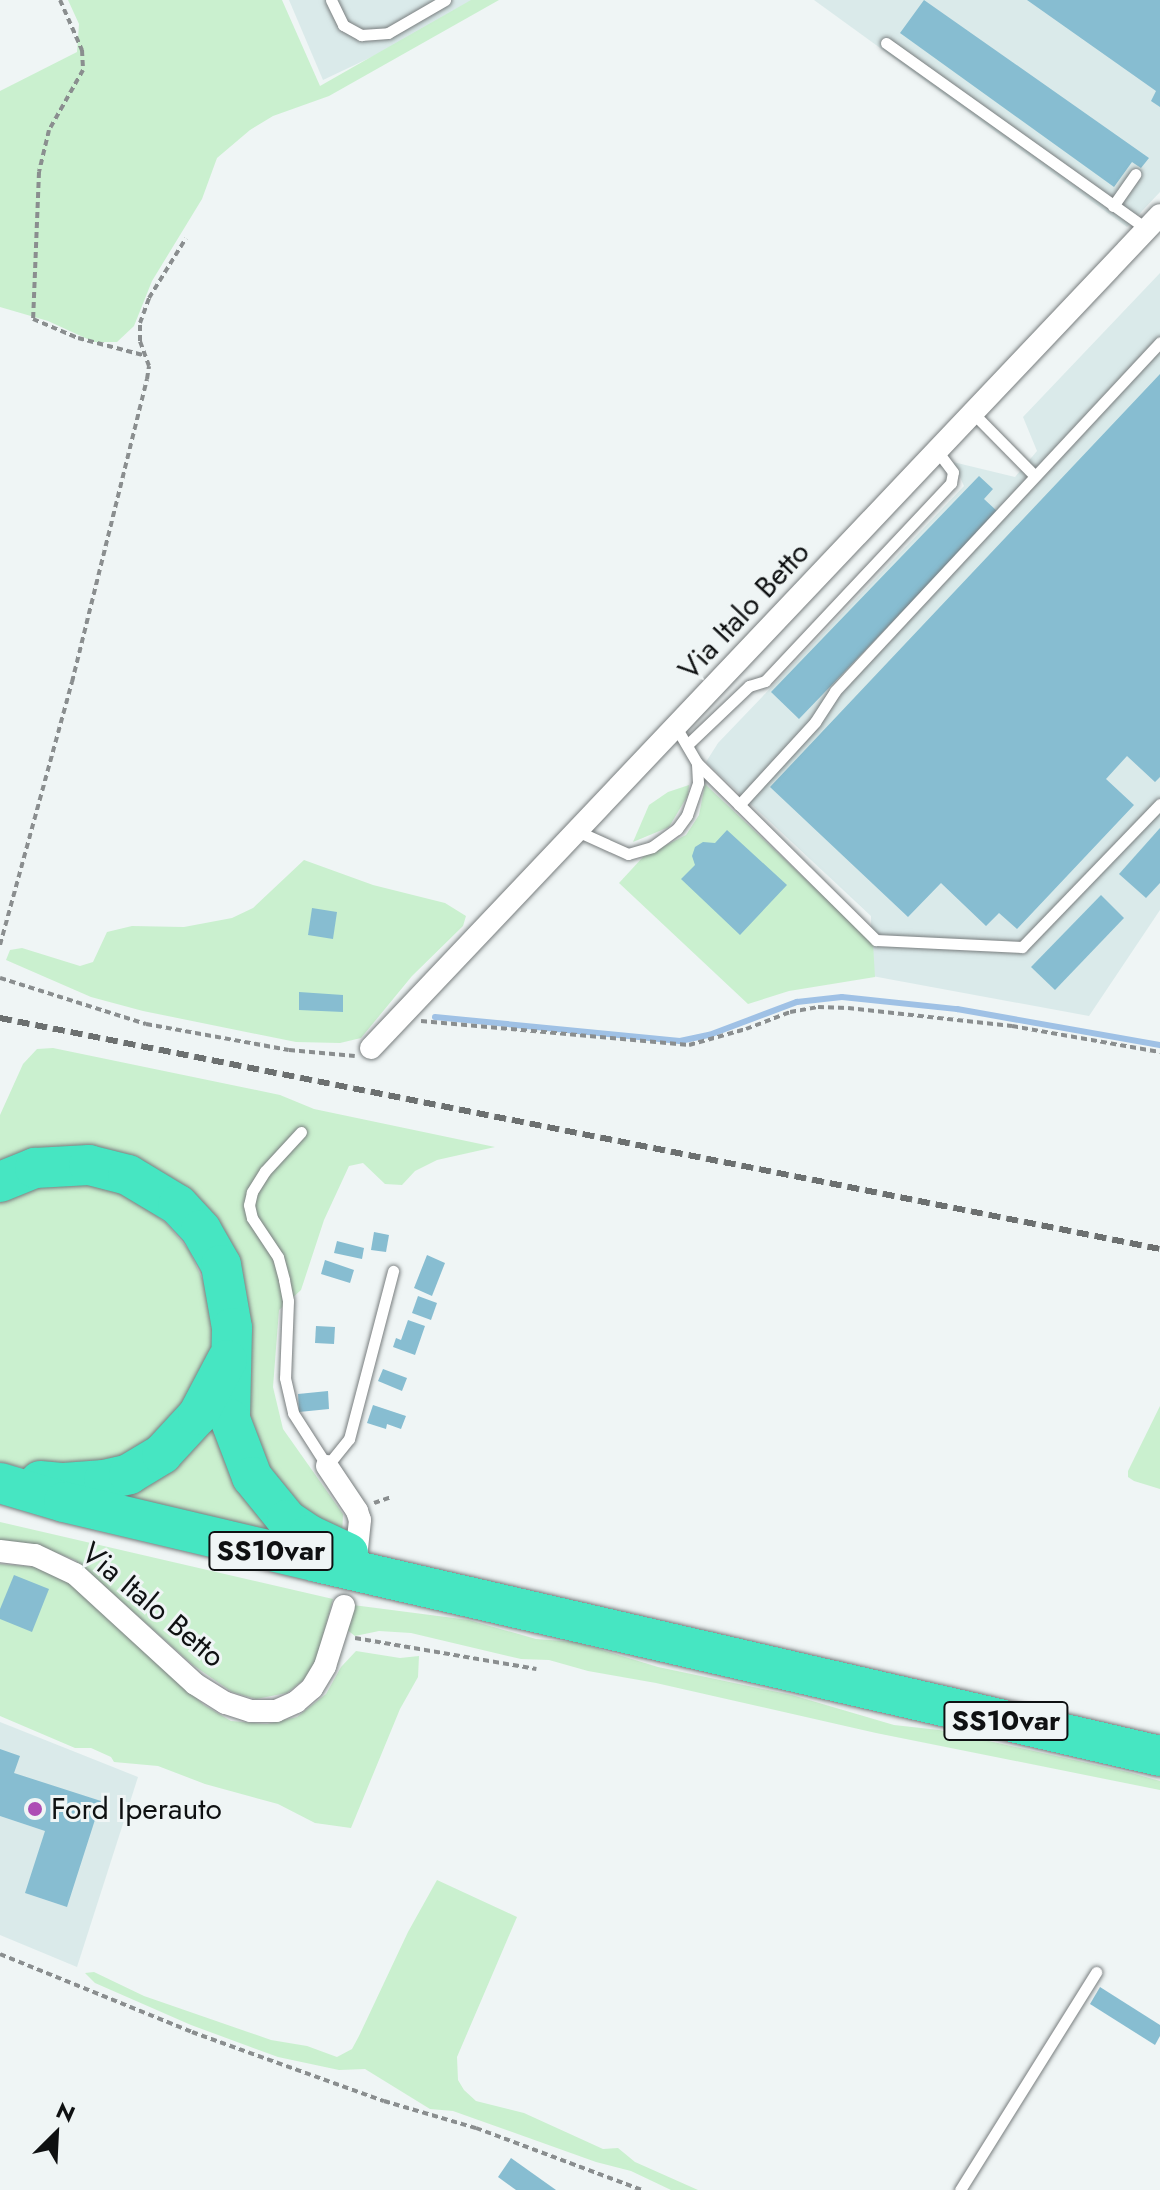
<!DOCTYPE html>
<html>
<head>
<meta charset="utf-8">
<style>
	body { margin:0 }
	#map { position:relative; width:1160px; height:2190px; overflow:hidden; background:#eff5f5; font-family:Jost,sans-serif }
	div>[style] { position:absolute }
	[style*='--x'] { left:calc(var(--x)*1px); top:calc(var(--y)*1px); width:calc(var(--w)*1px); rotate:calc(var(--a)*1deg) }
	.built>* { inset:0; background:#daeaea }
	.green>* { inset:0; background:#caf0cf }
	.stream>* { height:6px; margin:-3px; padding:0 3px; transform-origin:3px; border-radius:3px; background:#9fc1e5 }
	.building>* { inset:0; background:#87bdd1 }
	.path>* { height:4px; margin-top:-2px; transform-origin:0; background:repeating-linear-gradient(90deg,#8a8e8f 0 6px,transparent 0 10px) }
	.roads { filter:drop-shadow(0 0 2px #787d7e) drop-shadow(0 0 2px #787d7e) }
	.lane>* { height:11px; margin:-5.5px; padding:0 5.5px; transform-origin:5.5px; border-radius:5.5px; background:#fff }
	.street>* { height:22px; margin:-11px; padding:0 11px; transform-origin:11px; border-radius:11px; background:#fff }
	.highway>* { height:40px; margin:-20px; padding:0 20px; transform-origin:20px; border-radius:20px; background:#46e6c2 }
	.rail>* { height:6px; margin-top:-3px; transform-origin:0; background:repeating-linear-gradient(90deg,#6c7070 0 12px,transparent 0 18px) }
	.dots>* { width:22px; height:22px; translate:-50% -50%; box-sizing:border-box; border:4px solid #eff5f5; border-radius:50% }
	span { translate:-50% -50%; white-space:nowrap; text-align:center; line-height:1.15; -webkit-text-stroke:6px #eff5f5; paint-order:stroke }
	.shield-label span { padding:2px 6px; background:#eff5f5; border:2px solid; border-radius:6px; -webkit-text-stroke-width:0 }
	.shield-label { font-size:28px; color:#0f1112; font-weight:700 }
	.street-label { font-size:30px; color:#0f1112 }
	.poi-label { font-size:30px; color:#0f1112 }
	.left { translate:0 -50%; text-align:left }
	.north { position:absolute; left:16px; top:2094px; width:80px; height:80px; -webkit-text-stroke:6px #eff5f5; paint-order:stroke; rotate:24deg; font-size:22px; font-weight:700; line-height:32px; text-align:center; color:#0f1112 }
	.north::after { content:''; display:block; margin:auto; width:28px; height:36px; background:#0f1112; clip-path:polygon(50% 0,100% 100%,50% 72%,0 100%) }
</style>
</head>
<body>
<div id="map">
	<div class="built">
		<i style="clip-path:polygon(289px 0,473px 0,422px 33px,323px 80px)"></i>
		<i style="clip-path:polygon(814px 0,1160px 0,1160px 192px,1127px 227px)"></i>
		<i style="clip-path:polygon(1160px 273px,1160px 910px,1089px 1016px,872px 976px,871px 916px,706px 762px,718px 743px,964px 486px,953px 462px,1015px 477px,1037px 451px,1023px 417px)"></i>
		<i style="clip-path:polygon(0 1722px,138px 1777px,77px 1967px,0 1935px)"></i>
	</div>
	<div class="green">
		<i style="clip-path:polygon(68px 0,282px 0,320px 86px,471px 0,499px 0,329px 96px,273px 116px,250px 130px,217px 158px,202px 199px,152px 281px,134px 326px,117px 342px,94px 342px,48px 321px,0 307px,0 91px,77px 52px,79px 24px)"></i>
		<i style="clip-path:polygon(705px 784px,873px 943px,875px 977px,789px 991px,748px 1004px,619px 883px,643px 857px,686px 835px,699px 815px)"></i>
		<i style="clip-path:polygon(689px 785px,688px 795px,669px 827px,633px 842px,649px 805px,668px 792px)"></i>
		<i style="clip-path:polygon(304px 860px,373px 885px,445px 903px,466px 916px,463px 926px,412px 976px,361px 1038px,340px 1043px,296px 1042px,143px 1011px,91px 997px,6px 960px,10px 950px,22px 948px,80px 966px,93px 962px,107px 932px,132px 926px,184px 927px,232px 918px,253px 908px)"></i>
		<i style="clip-path:polygon(53px 1048px,280px 1095px,314px 1109px,495px 1147px,437px 1160px,415px 1171px,402px 1185px,385px 1184px,363px 1163px,349px 1166px,324px 1220px,301px 1290px,279px 1310px,273px 1387px,283px 1429px,343px 1514px,342px 1538px,286px 1507px,254px 1453px,199px 1203px,0 1170px,0 1115px,23px 1064px,37px 1049px)"></i>
		<i style="clip-path:polygon(39px 1181px,105px 1186px,135px 1200px,166px 1223px,189px 1250px,206px 1287px,214px 1342px,193px 1403px,131px 1462px,52px 1475px,0 1462px,0 1199px)"></i>
		<i style="clip-path:polygon(1160px 1406px,1160px 1489px,1134px 1481px,1128px 1477px,1128px 1471px)"></i>
		<i style="clip-path:polygon(214px 1424px,273px 1530px,270px 1534px,110px 1501px)"></i>
		<i style="clip-path:polygon(0 1522px,333px 1599px,317px 1657px,307px 1677px,287px 1693px,256px 1699px,232px 1692px,193px 1665px,75px 1560px,42px 1547px,0 1543px)"></i>
		<i style="clip-path:polygon(0 1564px,37px 1567px,62px 1576px,204px 1705px,231px 1721px,267px 1724px,297px 1717px,326px 1694px,341px 1667px,356px 1651px,400px 1658px,419px 1656px,418px 1677px,400px 1709px,351px 1828px,315px 1823px,278px 1804px,205px 1784px,158px 1766px,114px 1762px,111px 1757px,91px 1748px,75px 1748px,0 1716px)"></i>
		<i style="clip-path:polygon(353px 1605px,469px 1620px,536px 1639px,576px 1642px,658px 1667px,792px 1695px,894px 1725px,939px 1730px,1128px 1772px,1160px 1781px,1160px 1790px,876px 1733px,656px 1683px,588px 1671px,549px 1660px,521px 1659px,411px 1633px,379px 1631px,355px 1636px,346px 1629px,351px 1623px)"></i>
		<i style="clip-path:polygon(437px 1880px,517px 1917px,457px 2057px,458px 2080px,464px 2090px,476px 2101px,524px 2113px,603px 2149px,618px 2148px,635px 2162px,698px 2190px,671px 2190px,631px 2171px,596px 2162px,453px 2111px,430px 2109px,365px 2069px,339px 2070px,278px 2057px,191px 2025px,95px 1983px,85px 1973px,94px 1972px,144px 1996px,271px 2040px,307px 2046px,337px 2057px,352px 2049px,359px 2036px,408px 1932px)"></i>
	</div>
	<div class="stream">
		<i style="--x:435;--y:1017;--w:246;--a:5.6"></i>
		<i style="--x:680;--y:1041;--w:30;--a:-12"></i>
		<i style="--x:709;--y:1035;--w:94;--a:-20.6"></i>
		<i style="--x:797;--y:1002;--w:45;--a:-6.3"></i>
		<i style="--x:842;--y:997;--w:116;--a:6"></i>
		<i style="--x:957;--y:1009;--w:206;--a:10.1"></i>
	</div>
	<div class="building">
		<i style="clip-path:polygon(924px 0,1149px 158px,1141px 168px,1132px 162px,1114px 187px,900px 33px)"></i>
		<i style="clip-path:polygon(1027px 0,1160px 0,1160px 107px,1151px 101px,1156px 91px)"></i>
		<i style="clip-path:polygon(1160px 374px,1160px 777px,1155px 782px,1127px 756px,1106px 779px,1134px 805px,1017px 929px,999px 913px,986px 926px,941px 883px,908px 917px,770px 787px)"></i>
		<i style="clip-path:polygon(979px 476px,993px 489px,984px 499px,998px 512px,799px 719px,771px 692px)"></i>
		<i style="clip-path:polygon(1160px 828px,1160px 883px,1146px 898px,1119px 874px)"></i>
		<i style="clip-path:polygon(727px 830px,787px 885px,740px 935px,681px 879px,695px 865px,692px 856px,695px 847px,703px 842px,715px 843px)"></i>
		<i style="clip-path:polygon(1101px 895px,1124px 918px,1055px 990px,1031px 967px)"></i>
		<i style="clip-path:polygon(312px 908px,337px 912px,333px 939px,308px 935px)"></i>
		<i style="clip-path:polygon(299px 992px,343px 995px,343px 1012px,299px 1010px)"></i>
		<i style="clip-path:polygon(374px 1232px,389px 1235px,386px 1252px,371px 1250px)"></i>
		<i style="clip-path:polygon(337px 1241px,364px 1248px,362px 1259px,334px 1253px)"></i>
		<i style="clip-path:polygon(427px 1255px,445px 1263px,432px 1296px,414px 1288px)"></i>
		<i style="clip-path:polygon(325px 1260px,354px 1270px,350px 1283px,321px 1274px)"></i>
		<i style="clip-path:polygon(418px 1296px,437px 1303px,431px 1320px,412px 1313px)"></i>
		<i style="clip-path:polygon(408px 1320px,425px 1326px,415px 1355px,393px 1347px,396px 1338px,401px 1340px)"></i>
		<i style="clip-path:polygon(316px 1326px,335px 1327px,334px 1344px,315px 1343px)"></i>
		<i style="clip-path:polygon(383px 1369px,407px 1378px,402px 1391px,378px 1381px)"></i>
		<i style="clip-path:polygon(328px 1391px,329px 1409px,299px 1412px,298px 1394px)"></i>
		<i style="clip-path:polygon(373px 1405px,406px 1416px,401px 1429px,387px 1424px,386px 1429px,367px 1423px)"></i>
		<i style="clip-path:polygon(14px 1575px,49px 1589px,32px 1632px,0 1619px,0 1609px)"></i>
		<i style="clip-path:polygon(0 1749px,20px 1756px,14px 1773px,101px 1801px,67px 1907px,25px 1893px,45px 1831px,0 1816px)"></i>
		<i style="clip-path:polygon(1100px 1987px,1160px 2025px,1160px 2036px,1155px 2045px,1090px 2004px)"></i>
		<i style="clip-path:polygon(511px 2158px,556px 2190px,516px 2190px,498px 2177px)"></i>
	</div>
	<div class="path">
		<i style="--x:60;--y:0;--w:55;--a:66.3"></i>
		<i style="--x:82;--y:50;--w:20;--a:87"></i>
		<i style="--x:83;--y:70;--w:69;--a:119.5"></i>
		<i style="--x:49;--y:130;--w:43;--a:103.4"></i>
		<i style="--x:39;--y:172;--w:147;--a:92.3"></i>
		<i style="--x:33;--y:319;--w:49;--a:22.9"></i>
		<i style="--x:78;--y:338;--w:67;--a:14.7"></i>
		<i style="--x:0;--y:945;--w:273;--a:-74.7"></i>
		<i style="--x:72;--y:682;--w:312;--a:-76.1"></i>
		<i style="--x:147;--y:379;--w:13;--a:-81"></i>
		<i style="--x:149;--y:366;--w:27;--a:-110"></i>
		<i style="--x:140;--y:341;--w:18;--a:-90"></i>
		<i style="--x:140;--y:323;--w:27;--a:-70"></i>
		<i style="--x:149;--y:298;--w:70;--a:-58.3"></i>
		<i style="--x:0;--y:978;--w:153;--a:17.5"></i>
		<i style="--x:146;--y:1024;--w:145;--a:10.3"></i>
		<i style="--x:289;--y:1050;--w:66;--a:5.2"></i>
		<i style="--x:421;--y:1021;--w:269;--a:5.1"></i>
		<i style="--x:689;--y:1045;--w:59;--a:-15.7"></i>
		<i style="--x:746;--y:1029;--w:47;--a:-21.1"></i>
		<i style="--x:790;--y:1012;--w:28;--a:-10"></i>
		<i style="--x:818;--y:1007;--w:30;--a:2"></i>
		<i style="--x:848;--y:1008;--w:165;--a:6.3"></i>
		<i style="--x:1012;--y:1026;--w:150;--a:10"></i>
		<i style="--x:374;--y:1503;--w:18;--a:-19"></i>
		<i style="--x:355;--y:1638;--w:184;--a:9.7"></i>
		<i style="--x:0;--y:1954;--w:207;--a:22.1"></i>
		<i style="--x:192;--y:2032;--w:204;--a:19.8"></i>
		<i style="--x:384;--y:2101;--w:96;--a:16.4"></i>
		<i style="--x:476;--y:2128;--w:177;--a:20.5"></i>
	</div>
	<div class="roads">
		<div class="lane">
			<i style="--x:331;--y:0;--w:28;--a:64"></i>
			<i style="--x:343;--y:25;--w:21;--a:29"></i>
			<i style="--x:361;--y:35;--w:27;--a:-4"></i>
			<i style="--x:388;--y:33;--w:66;--a:-30.1"></i>
			<i style="--x:886;--y:43;--w:320;--a:35.5"></i>
			<i style="--x:1113;--y:206;--w:39;--a:-55"></i>
			<i style="--x:973;--y:413;--w:88;--a:45.5"></i>
			<i style="--x:687;--y:745;--w:86;--a:-43.6"></i>
			<i style="--x:749;--y:686;--w:17;--a:-17"></i>
			<i style="--x:765;--y:681;--w:272;--a:-46.8"></i>
			<i style="--x:951;--y:483;--w:11;--a:-80"></i>
			<i style="--x:953;--y:472;--w:26;--a:-127"></i>
			<i style="--x:697;--y:763;--w:252;--a:44.7"></i>
			<i style="--x:876;--y:940;--w:146;--a:2.7"></i>
			<i style="--x:1022;--y:947;--w:199;--a:-46"></i>
			<i style="--x:739;--y:805;--w:113;--a:-47.5"></i>
			<i style="--x:815;--y:722;--w:37;--a:-57"></i>
			<i style="--x:835;--y:691;--w:477;--a:-47"></i>
			<i style="--x:577;--y:831;--w:56;--a:24.3"></i>
			<i style="--x:628;--y:854;--w:25;--a:-16"></i>
			<i style="--x:652;--y:847;--w:31;--a:-36"></i>
			<i style="--x:677;--y:829;--w:17;--a:-54"></i>
			<i style="--x:687;--y:815;--w:34;--a:-71"></i>
			<i style="--x:698;--y:783;--w:20;--a:-93"></i>
			<i style="--x:697;--y:763;--w:42;--a:-120.3"></i>
			<i style="--x:301;--y:1132;--w:53;--a:132.7"></i>
			<i style="--x:265;--y:1171;--w:25;--a:122"></i>
			<i style="--x:252;--y:1192;--w:13;--a:103"></i>
			<i style="--x:249;--y:1205;--w:13;--a:77"></i>
			<i style="--x:252;--y:1218;--w:47;--a:56.3"></i>
			<i style="--x:278;--y:1257;--w:24;--a:75"></i>
			<i style="--x:284;--y:1280;--w:21;--a:79"></i>
			<i style="--x:288;--y:1301;--w:77;--a:92.2"></i>
			<i style="--x:285;--y:1378;--w:36;--a:77"></i>
			<i style="--x:293;--y:1413;--w:63;--a:57.3"></i>
			<i style="--x:327;--y:1466;--w:35;--a:-51"></i>
			<i style="--x:349;--y:1439;--w:174;--a:-75.3"></i>
			<i style="--x:960;--y:2190;--w:257;--a:-58"></i>
		</div>
		<div class="street">
			<i style="--x:371;--y:1048;--w:1147;--a:-46.55"></i>
			<i style="--x:327;--y:1466;--w:54;--a:56.3"></i>
			<i style="--x:357;--y:1511;--w:9;--a:72"></i>
			<i style="--x:360;--y:1520;--w:29;--a:96"></i>
			<i style="--x:0;--y:1551;--w:35;--a:7"></i>
			<i style="--x:35;--y:1555;--w:44;--a:25.4"></i>
			<i style="--x:75;--y:1574;--w:163;--a:42.5"></i>
			<i style="--x:195;--y:1684;--w:36;--a:32"></i>
			<i style="--x:226;--y:1703;--w:26;--a:18"></i>
			<i style="--x:251;--y:1711;--w:25;--a:0"></i>
			<i style="--x:276;--y:1711;--w:22;--a:-24"></i>
			<i style="--x:296;--y:1702;--w:21;--a:-41"></i>
			<i style="--x:312;--y:1688;--w:26;--a:-59"></i>
			<i style="--x:325;--y:1666;--w:63;--a:-72.4"></i>
		</div>
		<div class="highway">
			<i style="--x:0;--y:1182;--w:38;--a:-22"></i>
			<i style="--x:35;--y:1168;--w:54;--a:-3.2"></i>
			<i style="--x:89;--y:1165;--w:40;--a:14.4"></i>
			<i style="--x:128;--y:1175;--w:58;--a:31"></i>
			<i style="--x:178;--y:1205;--w:34;--a:47"></i>
			<i style="--x:201;--y:1230;--w:40;--a:60.3"></i>
			<i style="--x:221;--y:1265;--w:64;--a:80.1"></i>
			<i style="--x:232;--y:1328;--w:91;--a:91.3"></i>
			<i style="--x:230;--y:1419;--w:62;--a:69.2"></i>
			<i style="--x:252;--y:1477;--w:55;--a:50.9"></i>
			<i style="--x:287;--y:1520;--w:27;--a:34"></i>
			<i style="--x:309;--y:1535;--w:43;--a:24.8"></i>
			<i style="--x:40;--y:1481;--w:24;--a:5"></i>
			<i style="--x:64;--y:1483;--w:40;--a:-4.3"></i>
			<i style="--x:104;--y:1480;--w:26;--a:-13"></i>
			<i style="--x:129;--y:1474;--w:39;--a:-31"></i>
			<i style="--x:162;--y:1454;--w:53;--a:-47.3"></i>
			<i style="--x:198;--y:1415;--w:62;--a:-62.2"></i>
			<i style="--x:0;--y:1483;--w:67;--a:16.5"></i>
			<i style="--x:64;--y:1502;--w:260;--a:13.3"></i>
			<i style="--x:317;--y:1562;--w:865;--a:12.96"></i>
		</div>
	</div>
	<div class="rail">
		<i style="--x:0;--y:1018;--w:1183;--a:11.26"></i>
	</div>
	<div class="dots">
		<i style="left:35px;top:1809px;background:#ad4db5"></i>
	</div>
	<div class="shield-label">
		<span style="left:271px;top:1551px">SS10var</span>
		<span style="left:1006px;top:1721px">SS10var</span>
	</div>
	<div class="street-label">
		<span style="left:744px;top:611px;rotate:-47deg">Via Italo Betto</span>
		<span style="left:153px;top:1605px;rotate:40deg">Via Italo Betto</span>
	</div>
	<div class="poi-label">
		<span class="left" style="left:51px;top:1809px">Ford Iperauto</span>
	</div>
	<div class="north">N</div>
</div>
</body>
</html>
